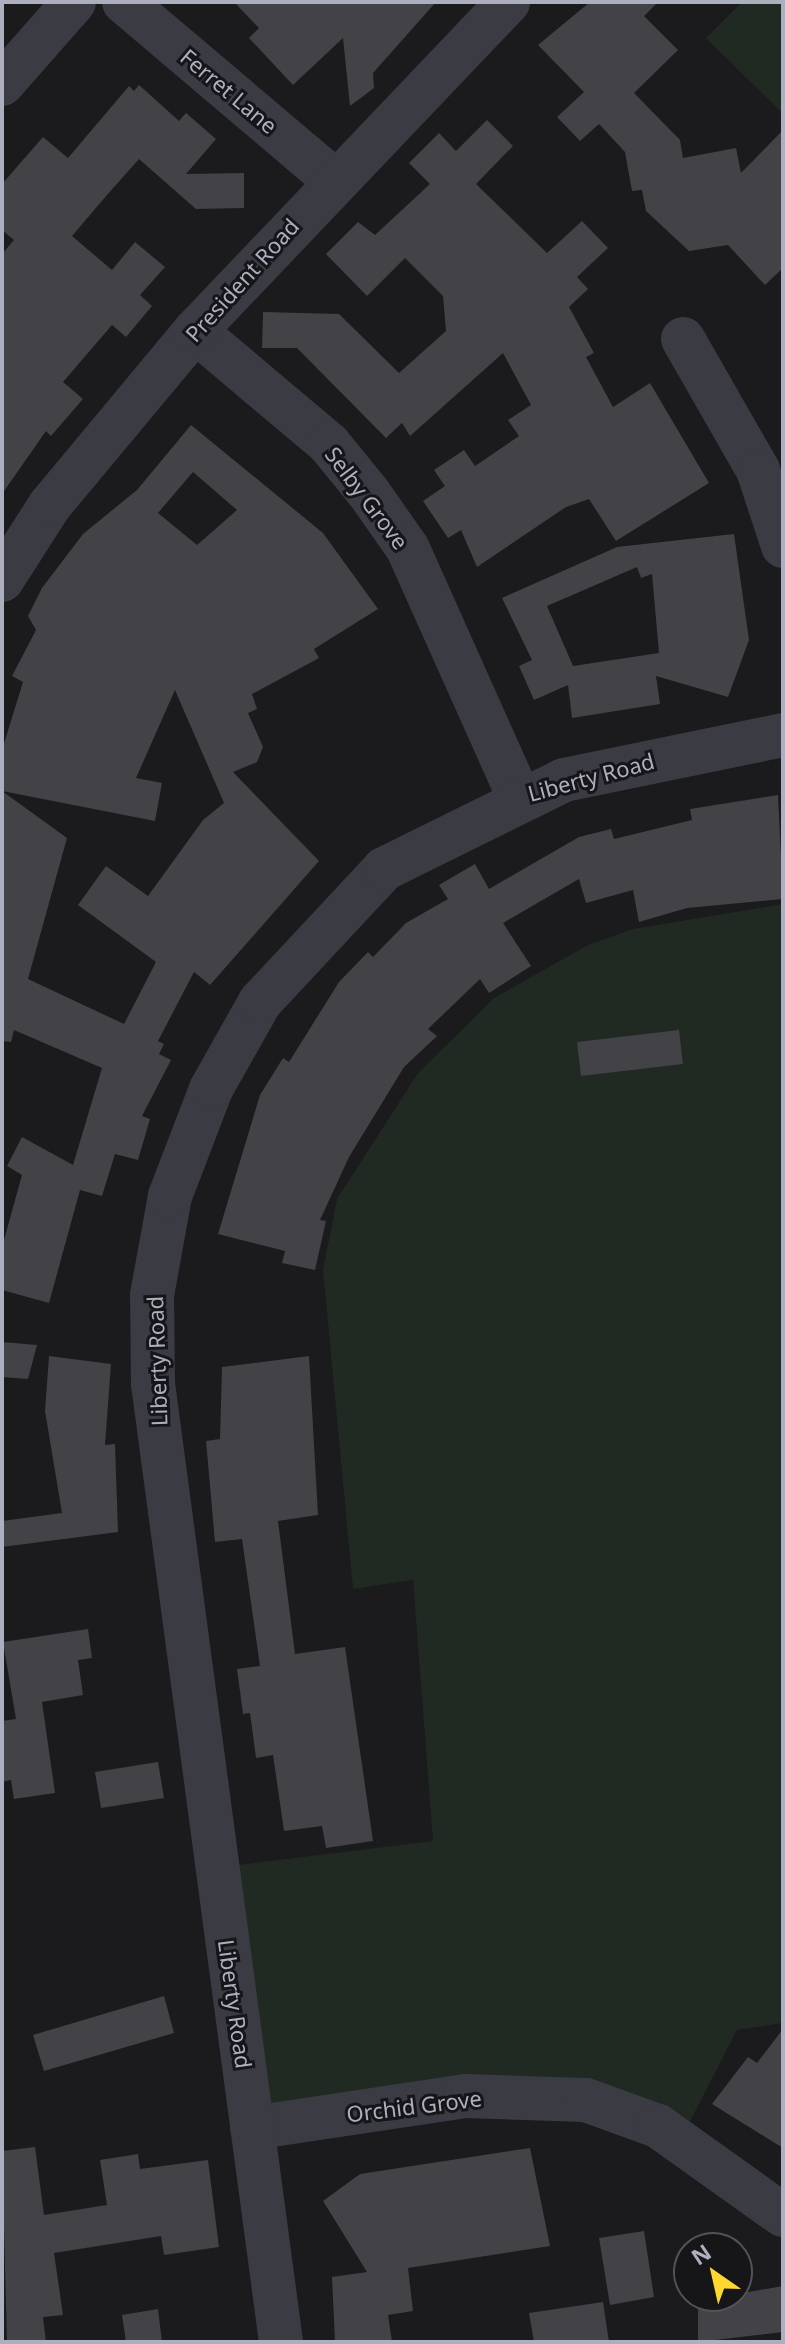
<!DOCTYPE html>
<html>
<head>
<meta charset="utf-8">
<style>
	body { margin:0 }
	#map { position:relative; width:785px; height:2344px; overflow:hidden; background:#1b1a1d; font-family:"Noto Sans",sans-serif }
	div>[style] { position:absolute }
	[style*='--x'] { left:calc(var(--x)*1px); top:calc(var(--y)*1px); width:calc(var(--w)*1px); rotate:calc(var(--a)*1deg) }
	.green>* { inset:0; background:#202922 }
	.building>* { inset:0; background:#424247 }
	.minor>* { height:44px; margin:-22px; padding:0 22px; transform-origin:22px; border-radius:22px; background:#3b3b43 }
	span { translate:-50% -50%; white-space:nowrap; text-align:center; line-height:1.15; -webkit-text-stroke:6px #161518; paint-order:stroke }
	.street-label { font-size:22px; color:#acafbd }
	.frame { position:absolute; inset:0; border:4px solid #acafbd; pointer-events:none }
	.north { position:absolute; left:673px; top:2232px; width:80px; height:80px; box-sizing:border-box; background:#161518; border:2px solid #52535a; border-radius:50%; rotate:326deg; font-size:22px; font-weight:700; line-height:32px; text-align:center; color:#acafbd }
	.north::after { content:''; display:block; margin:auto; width:28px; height:36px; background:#ffd731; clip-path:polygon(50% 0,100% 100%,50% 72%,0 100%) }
</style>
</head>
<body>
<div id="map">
	<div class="green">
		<i style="clip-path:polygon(742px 2px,783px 2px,783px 114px,706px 38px)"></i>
		<i style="clip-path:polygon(783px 904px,783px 2023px,737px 2030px,682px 2137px,587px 2099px,251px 2126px,214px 1868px,433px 1841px,413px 1580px,353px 1589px,323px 1269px,337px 1199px,418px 1073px,494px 998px,588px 945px,633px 929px)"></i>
	</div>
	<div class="building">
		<i style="clip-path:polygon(234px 2px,436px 2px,373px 73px,374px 88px,350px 106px,343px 38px,293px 85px,249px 38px,259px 28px)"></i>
		<i style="clip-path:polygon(590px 2px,658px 2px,644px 16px,678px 50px,634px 93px,680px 140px,683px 158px,736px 148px,741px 173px,783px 130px,783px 268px,765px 285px,728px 245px,689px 251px,646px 211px,642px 190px,632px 191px,625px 152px,599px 124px,580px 141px,557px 117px,584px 92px,538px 45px)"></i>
		<i style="clip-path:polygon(139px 85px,179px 121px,186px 113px,216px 139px,186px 174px,244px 173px,244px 208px,196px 209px,139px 159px,107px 195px,72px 236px,112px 270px,135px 242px,165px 267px,140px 295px,152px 306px,126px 337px,112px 325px,63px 382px,83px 399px,51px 436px,46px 431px,2px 494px,2px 254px,14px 240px,2px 230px,2px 184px,43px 137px,68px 158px,129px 86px,134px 91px)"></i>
		<i style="clip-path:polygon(487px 120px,513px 146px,476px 184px,547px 253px,582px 221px,608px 248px,577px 277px,588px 289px,569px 307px,594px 353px,586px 357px,613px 407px,650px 383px,709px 483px,616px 541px,589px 499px,566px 507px,477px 567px,461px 530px,448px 538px,423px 501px,445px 486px,434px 470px,464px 450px,475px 466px,519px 436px,508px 420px,531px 405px,503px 353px,410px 436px,402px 423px,386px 438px,297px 348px,262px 348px,263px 312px,339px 314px,399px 373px,446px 331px,443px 296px,405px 258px,367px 296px,326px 254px,358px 222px,375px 235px,430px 184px,409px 163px,439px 133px,456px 151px)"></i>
		<i style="clip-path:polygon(evenodd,191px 425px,323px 533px,378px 609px,314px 649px,319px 658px,252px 694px,257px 709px,248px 713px,263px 747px,257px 762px,233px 772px,319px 861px,210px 985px,194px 972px,158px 1041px,164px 1044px,159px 1054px,171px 1060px,142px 1116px,150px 1119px,138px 1160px,115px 1154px,102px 1196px,80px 1190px,49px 1303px,2px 1290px,2px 1247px,22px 1175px,7px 1166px,22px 1137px,73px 1165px,102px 1068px,14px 1030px,11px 1042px,2px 1041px,2px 791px,67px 838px,28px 979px,124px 1024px,156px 962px,78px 905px,106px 866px,148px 896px,203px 820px,224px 803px,175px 690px,136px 778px,162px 783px,155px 821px,2px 791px,2px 750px,23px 682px,12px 676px,36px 630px,28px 616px,42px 588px,83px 534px,137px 490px,191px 425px,193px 472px,237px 510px,197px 545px,158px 513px,193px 472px)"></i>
		<i style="clip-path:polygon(evenodd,734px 534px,749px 640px,728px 697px,656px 676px,660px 704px,572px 718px,568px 685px,534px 700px,519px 666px,532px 660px,502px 598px,617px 547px,734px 534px,637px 567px,641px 578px,652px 574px,659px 653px,573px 666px,547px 606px,637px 567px)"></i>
		<i style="clip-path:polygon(778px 795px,783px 899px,687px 908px,639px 922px,633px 890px,586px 903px,579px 879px,503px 923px,531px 966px,489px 993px,480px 979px,428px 1029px,437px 1036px,404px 1067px,349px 1157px,320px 1220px,326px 1221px,315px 1270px,282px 1263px,285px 1251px,218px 1234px,260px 1095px,283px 1058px,289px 1062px,339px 982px,368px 952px,373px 957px,406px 923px,448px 899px,439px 885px,475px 864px,489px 889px,579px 837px,611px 829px,614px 839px,692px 820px,690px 809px)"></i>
		<i style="clip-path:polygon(679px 1030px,683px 1064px,581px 1076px,577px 1042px)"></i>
		<i style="clip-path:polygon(2px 1342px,37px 1345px,28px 1379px,2px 1377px)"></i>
		<i style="clip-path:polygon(49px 1356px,111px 1364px,105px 1445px,115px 1444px,118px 1532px,2px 1547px,2px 1521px,62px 1513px,45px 1411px)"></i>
		<i style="clip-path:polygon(309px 1356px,318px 1515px,278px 1521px,287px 1591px,295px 1654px,345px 1647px,373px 1841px,326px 1848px,322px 1826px,284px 1831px,273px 1755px,256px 1758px,250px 1713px,243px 1714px,237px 1669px,260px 1666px,242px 1539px,215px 1542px,206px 1441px,220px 1439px,222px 1367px)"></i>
		<i style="clip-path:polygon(88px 1629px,92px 1658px,78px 1660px,83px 1695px,42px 1702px,55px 1793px,14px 1799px,11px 1780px,2px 1782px,2px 1721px,16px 1719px,3px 1642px)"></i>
		<i style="clip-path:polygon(158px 1762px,164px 1798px,101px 1808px,95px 1772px)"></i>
		<i style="clip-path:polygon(164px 1996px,174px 2033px,44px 2071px,33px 2035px)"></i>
		<i style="clip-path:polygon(783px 2029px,783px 2148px,712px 2104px,748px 2057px,757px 2063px)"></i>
		<i style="clip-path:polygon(35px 2147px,44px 2215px,107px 2205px,100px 2160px,138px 2154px,140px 2169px,208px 2160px,219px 2247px,164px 2255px,161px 2236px,54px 2253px,63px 2315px,43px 2317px,46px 2342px,7px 2342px,2px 2151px)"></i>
		<i style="clip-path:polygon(530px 2148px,550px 2246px,408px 2268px,413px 2311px,388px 2315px,392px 2342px,335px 2342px,332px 2277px,367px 2272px,323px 2201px,360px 2174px)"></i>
		<i style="clip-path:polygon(644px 2231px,654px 2297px,610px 2305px,599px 2238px)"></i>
		<i style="clip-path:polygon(783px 2286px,783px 2332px,698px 2342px,698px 2307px,722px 2308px,720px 2297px)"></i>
		<i style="clip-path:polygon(603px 2302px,609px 2342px,534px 2342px,529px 2313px)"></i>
		<i style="clip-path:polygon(158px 2309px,162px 2342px,126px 2342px,122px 2315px)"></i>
	</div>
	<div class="minor">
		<i style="--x:124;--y:2;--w:275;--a:40.3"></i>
		<i style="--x:2;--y:84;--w:109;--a:-48.7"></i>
		<i style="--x:195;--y:331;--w:175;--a:40.1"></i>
		<i style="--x:329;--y:444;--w:63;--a:50.8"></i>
		<i style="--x:369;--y:493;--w:68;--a:55.1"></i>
		<i style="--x:408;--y:549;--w:272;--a:65.9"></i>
		<i style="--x:683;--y:339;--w:151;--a:60.2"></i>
		<i style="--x:758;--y:470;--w:80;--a:71.8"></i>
		<i style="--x:2;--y:580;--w:89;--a:-57.4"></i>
		<i style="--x:50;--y:505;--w:226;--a:-50.2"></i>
		<i style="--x:195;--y:331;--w:454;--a:-46.4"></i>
		<i style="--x:252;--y:2128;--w:216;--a:-8.5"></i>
		<i style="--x:466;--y:2096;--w:120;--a:1.9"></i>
		<i style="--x:586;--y:2100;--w:77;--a:19.9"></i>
		<i style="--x:658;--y:2126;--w:153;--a:35.5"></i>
		<i style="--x:281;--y:2342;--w:967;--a:-97.61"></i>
		<i style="--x:153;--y:1384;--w:89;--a:-90.6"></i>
		<i style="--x:152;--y:1295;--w:101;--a:-79.7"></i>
		<i style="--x:170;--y:1196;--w:115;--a:-69"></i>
		<i style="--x:211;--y:1089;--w:100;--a:-60.6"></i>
		<i style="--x:260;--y:1002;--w:182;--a:-47"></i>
		<i style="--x:384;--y:869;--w:201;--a:-26.3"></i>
		<i style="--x:564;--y:780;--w:224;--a:-11.6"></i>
	</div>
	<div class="street-label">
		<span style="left:229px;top:91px;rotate:40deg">Ferret Lane</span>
		<span style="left:242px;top:280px;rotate:-48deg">President Road</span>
		<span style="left:367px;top:498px;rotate:53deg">Selby Grove</span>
		<span style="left:591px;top:777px;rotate:-15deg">Liberty Road</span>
		<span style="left:157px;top:1361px;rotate:-92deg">Liberty Road</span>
		<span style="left:235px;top:2004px;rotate:82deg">Liberty Road</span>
		<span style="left:414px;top:2106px;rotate:-7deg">Orchid Grove</span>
	</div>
	<div class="frame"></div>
	<div class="north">N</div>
</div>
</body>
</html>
